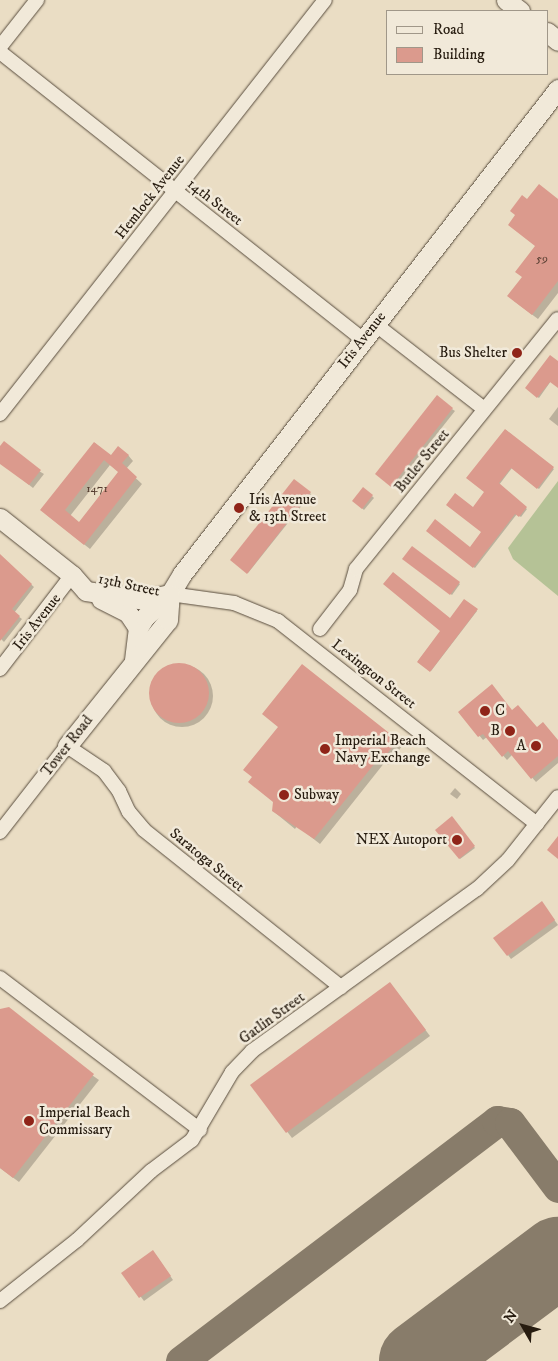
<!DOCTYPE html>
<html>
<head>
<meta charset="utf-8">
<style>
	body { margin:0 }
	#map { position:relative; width:558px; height:1361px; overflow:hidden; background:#eaddc4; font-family:"IM FELL DW Pica",serif }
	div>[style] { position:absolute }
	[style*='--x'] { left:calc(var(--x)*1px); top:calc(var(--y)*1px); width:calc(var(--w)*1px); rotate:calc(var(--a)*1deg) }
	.green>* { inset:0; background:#b5c296 }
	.shadow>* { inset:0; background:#0003 }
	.round { border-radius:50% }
	.taxiway>* { height:31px; margin:-15.5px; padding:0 15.5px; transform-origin:15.5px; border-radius:15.5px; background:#887c6a }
	.runway>* { height:80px; margin:-40px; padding:0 40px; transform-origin:40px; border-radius:40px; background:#887c6a }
	.building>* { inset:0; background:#db9a8d }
	.roads { filter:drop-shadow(0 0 1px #584c3d) drop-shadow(0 0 1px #584c3d) }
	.street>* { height:14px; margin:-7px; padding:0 7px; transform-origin:7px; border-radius:7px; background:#f1e9d9 }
	.secondary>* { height:19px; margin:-9.5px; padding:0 9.5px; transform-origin:9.5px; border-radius:9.5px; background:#f1e9d9 }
	.dots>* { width:14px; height:14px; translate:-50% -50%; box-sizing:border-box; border:2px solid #f1e9d9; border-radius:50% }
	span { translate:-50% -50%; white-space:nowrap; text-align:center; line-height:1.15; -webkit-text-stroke:5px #f1e9d9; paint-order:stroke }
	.number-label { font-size:12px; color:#543c2f }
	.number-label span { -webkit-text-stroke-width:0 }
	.street-label { font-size:15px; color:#271c10 }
	.poi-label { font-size:15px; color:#271c10 }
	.right { translate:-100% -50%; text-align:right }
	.left { translate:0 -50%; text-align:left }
	.legend { position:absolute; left:386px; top:10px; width:162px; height:65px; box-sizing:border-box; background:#f1e9d9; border:1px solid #a09789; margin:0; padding:6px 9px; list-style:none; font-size:15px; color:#271c10 }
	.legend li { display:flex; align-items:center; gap:10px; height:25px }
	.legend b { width:25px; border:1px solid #a09789 }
	.north { position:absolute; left:498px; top:1301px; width:50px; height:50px; -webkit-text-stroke:4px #f1e9d9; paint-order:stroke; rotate:308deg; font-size:14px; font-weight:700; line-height:20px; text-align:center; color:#271c10 }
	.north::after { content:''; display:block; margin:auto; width:18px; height:22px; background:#271c10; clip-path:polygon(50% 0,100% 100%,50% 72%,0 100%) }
</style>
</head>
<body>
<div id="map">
	<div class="green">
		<i style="clip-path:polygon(558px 481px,558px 596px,513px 559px,508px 548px)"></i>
	</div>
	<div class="shadow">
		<i style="clip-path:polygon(558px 200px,558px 293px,538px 319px,514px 301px,536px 247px,528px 201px)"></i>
		<i style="clip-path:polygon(558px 362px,558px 387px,551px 381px,539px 398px,526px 388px)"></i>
		<i style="clip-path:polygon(558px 407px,558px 426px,549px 419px)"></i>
		<i style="clip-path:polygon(452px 409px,455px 411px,394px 488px,379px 476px)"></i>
		<i style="clip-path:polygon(506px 430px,554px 469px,539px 489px,512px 468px,499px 485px,527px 509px,521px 517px,517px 514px,475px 568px,428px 531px,470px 548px,483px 532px,473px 508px,486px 492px)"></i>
		<i style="clip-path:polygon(evenodd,95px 443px,111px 457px,128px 455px,133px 461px,126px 469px,142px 484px,90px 549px,47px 515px,95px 443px,110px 465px,119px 472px,79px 523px,70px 516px,110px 465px)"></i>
		<i style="clip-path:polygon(0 448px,44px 474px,33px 488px,0 462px)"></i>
		<i style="clip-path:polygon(294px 481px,311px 494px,248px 573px,231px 560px)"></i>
		<i style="clip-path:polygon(372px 496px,374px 498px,364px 510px,356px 503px)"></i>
		<i style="clip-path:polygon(412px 548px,460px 584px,452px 595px,404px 559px)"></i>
		<i style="clip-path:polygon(0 556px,34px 587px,14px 613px,22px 619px,4px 642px,0 638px)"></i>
		<i style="clip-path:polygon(465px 601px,477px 611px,431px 671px,418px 661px)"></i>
		<i class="round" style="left:151px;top:665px;width:62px;height:62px"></i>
		<i style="clip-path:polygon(460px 712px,537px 729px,558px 741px,558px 763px,536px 782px,512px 755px,507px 760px,487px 737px,483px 740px)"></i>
		<i style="clip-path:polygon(397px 741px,402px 746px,388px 765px,385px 762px,320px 844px,297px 826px,295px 829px,273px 811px)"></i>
		<i style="clip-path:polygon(455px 788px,461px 794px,457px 799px,450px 794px)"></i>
		<i style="clip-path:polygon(452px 818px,475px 848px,460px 859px,437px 830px)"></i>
		<i style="clip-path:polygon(542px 903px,558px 925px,511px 959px,508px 955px)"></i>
		<i style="clip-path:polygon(390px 983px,430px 1036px,292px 1138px,252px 1085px)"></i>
		<i style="clip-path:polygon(0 1010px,99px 1080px,19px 1182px,0 1168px)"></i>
		<i style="clip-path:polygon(156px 1255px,173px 1280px,144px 1301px,123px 1273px)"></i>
	</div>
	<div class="taxiway">
		<i style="--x:181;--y:1361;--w:397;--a:-37.2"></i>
		<i style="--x:497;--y:1121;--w:13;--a:9"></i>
		<i style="--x:510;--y:1123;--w:80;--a:53.1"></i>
	</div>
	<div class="runway">
		<i style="--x:419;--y:1361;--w:174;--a:-36.8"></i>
	</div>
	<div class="building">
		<i style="clip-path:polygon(539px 184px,558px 199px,558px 281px,532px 315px,507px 296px,522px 277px,515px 272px,535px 246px,508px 225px,515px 215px,510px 211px,522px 195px,527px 199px)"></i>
		<i style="clip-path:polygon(550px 355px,558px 361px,558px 388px,550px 382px,537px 398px,525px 388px)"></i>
		<i style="clip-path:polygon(437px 395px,453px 408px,391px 487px,375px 474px)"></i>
		<i style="clip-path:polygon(505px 429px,554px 467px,537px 489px,511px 468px,499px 483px,527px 507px,519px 517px,515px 514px,473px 568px,426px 531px,435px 519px,470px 547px,481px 532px,446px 505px,455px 493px,473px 507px,484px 492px,466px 478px)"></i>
		<i style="clip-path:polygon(4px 441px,41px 470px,29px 485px,0 464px,0 446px)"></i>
		<i style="clip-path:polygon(evenodd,94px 442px,111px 455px,118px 446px,129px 455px,122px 463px,137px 477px,84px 545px,40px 510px,94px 442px,104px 460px,118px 472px,79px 522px,65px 510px,104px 460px)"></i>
		<i style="clip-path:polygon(294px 479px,311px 492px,247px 574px,230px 560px)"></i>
		<i style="clip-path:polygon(363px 487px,373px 495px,362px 509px,352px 501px)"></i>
		<i style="clip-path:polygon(412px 546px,460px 582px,450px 595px,402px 559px)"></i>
		<i style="clip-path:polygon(0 554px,32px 584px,12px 609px,20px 616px,0 641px)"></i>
		<i style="clip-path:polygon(393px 572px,450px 618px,464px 599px,478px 609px,430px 672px,417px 662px,440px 631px,383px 584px)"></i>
		<i class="round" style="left:149px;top:663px;width:60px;height:60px"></i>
		<i style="clip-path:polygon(302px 664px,398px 740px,382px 760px,379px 758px,314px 839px,272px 811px,273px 802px,248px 782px,252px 777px,243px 770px,278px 727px,262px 714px)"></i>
		<i style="clip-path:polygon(492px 684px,512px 710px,518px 705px,537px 727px,543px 722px,558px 740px,558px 756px,531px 779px,508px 751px,502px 757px,483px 734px,478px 737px,458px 712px)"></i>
		<i style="clip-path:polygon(452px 816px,475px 846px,459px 859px,435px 830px)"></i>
		<i style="clip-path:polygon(558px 836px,558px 859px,547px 850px)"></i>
		<i style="clip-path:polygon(542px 901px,555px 920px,507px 956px,493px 938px)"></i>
		<i style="clip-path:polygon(390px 982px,426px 1030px,286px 1133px,250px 1085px)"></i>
		<i style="clip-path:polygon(9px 1007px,94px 1074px,13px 1178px,0 1168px,0 1009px)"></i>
		<i style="clip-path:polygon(153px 1250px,171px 1276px,139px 1298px,121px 1273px)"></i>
	</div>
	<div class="roads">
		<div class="street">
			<i style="--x:0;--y:47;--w:60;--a:-51.8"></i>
			<i style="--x:0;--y:52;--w:463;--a:38.4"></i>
			<i style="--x:375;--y:324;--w:138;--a:37.9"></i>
			<i style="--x:0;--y:414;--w:526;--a:-51.87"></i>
			<i style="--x:170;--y:594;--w:65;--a:8"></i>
			<i style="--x:234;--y:603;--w:48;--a:22.2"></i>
			<i style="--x:278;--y:621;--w:329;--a:38.1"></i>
			<i style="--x:320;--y:629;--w:49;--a:-52.4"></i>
			<i style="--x:350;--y:590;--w:22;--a:-74"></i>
			<i style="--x:356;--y:569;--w:321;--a:-51.1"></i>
			<i style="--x:0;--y:669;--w:118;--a:-52.5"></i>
			<i style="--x:0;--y:832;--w:109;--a:-52.1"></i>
			<i style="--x:67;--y:746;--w:45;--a:34"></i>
			<i style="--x:104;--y:771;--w:25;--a:53"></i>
			<i style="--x:119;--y:791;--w:23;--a:65"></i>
			<i style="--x:129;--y:812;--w:23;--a:50"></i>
			<i style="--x:144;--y:830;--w:252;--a:38.6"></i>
			<i style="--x:0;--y:978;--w:251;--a:37.2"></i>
			<i style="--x:0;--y:1301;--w:98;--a:-38.4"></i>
			<i style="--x:77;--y:1240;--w:101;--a:-43"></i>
			<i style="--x:151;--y:1171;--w:51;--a:-37.1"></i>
			<i style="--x:192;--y:1140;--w:79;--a:-59.5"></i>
			<i style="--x:232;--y:1072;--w:29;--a:-46"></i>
			<i style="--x:252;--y:1051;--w:277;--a:-35.8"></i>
			<i style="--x:477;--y:889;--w:42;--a:-43.1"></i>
			<i style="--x:508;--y:860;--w:80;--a:-51.6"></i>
		</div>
		<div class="secondary">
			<i style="--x:506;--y:0;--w:18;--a:38"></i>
			<i style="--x:547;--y:32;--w:14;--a:39"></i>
			<i style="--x:0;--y:518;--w:92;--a:38.4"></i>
			<i style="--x:72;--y:575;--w:21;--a:49"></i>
			<i style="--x:86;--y:591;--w:60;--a:8.7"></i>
			<i style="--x:145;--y:600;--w:25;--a:-14"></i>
			<i style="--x:101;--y:599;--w:30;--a:27"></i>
			<i style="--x:128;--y:613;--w:18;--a:56"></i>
			<i style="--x:134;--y:660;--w:32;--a:-83"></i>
			<i style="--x:138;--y:628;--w:13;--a:-58"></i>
			<i style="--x:145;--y:617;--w:34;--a:-43"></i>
			<i style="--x:170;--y:594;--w:23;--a:-59"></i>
			<i style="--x:182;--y:574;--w:614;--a:-52.22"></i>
			<i style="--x:67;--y:746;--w:161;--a:-51.3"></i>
			<i style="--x:168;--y:620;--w:26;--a:-86"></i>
		</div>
	</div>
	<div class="dots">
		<i style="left:517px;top:353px;background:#8f2418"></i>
		<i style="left:239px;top:508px;background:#8f2418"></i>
		<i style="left:485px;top:711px;background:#8f2418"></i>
		<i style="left:510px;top:731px;background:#8f2418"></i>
		<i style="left:536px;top:746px;background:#8f2418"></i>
		<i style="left:325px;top:749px;background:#8f2418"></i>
		<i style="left:284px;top:795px;background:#8f2418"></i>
		<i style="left:457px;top:840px;background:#8f2418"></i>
		<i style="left:29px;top:1121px;background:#8f2418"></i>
	</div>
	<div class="number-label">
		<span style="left:542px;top:259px">59</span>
		<span style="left:97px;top:489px">1471</span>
	</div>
	<div class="street-label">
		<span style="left:150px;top:197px;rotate:-52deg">Hemlock Avenue</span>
		<span style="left:215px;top:202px;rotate:38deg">14th Street</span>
		<span style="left:362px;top:340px;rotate:-52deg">Iris Avenue</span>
		<span style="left:422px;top:461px;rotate:-51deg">Butler Street</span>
		<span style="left:129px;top:585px;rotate:12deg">13th Street</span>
		<span style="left:37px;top:622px;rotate:-52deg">Iris Avenue</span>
		<span style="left:374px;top:674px;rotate:38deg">Lexington Street</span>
		<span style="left:67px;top:746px;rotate:-52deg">Tower Road</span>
		<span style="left:207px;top:860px;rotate:39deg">Saratoga Street</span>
		<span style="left:272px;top:1018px;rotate:-36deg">Gatlin Street</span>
	</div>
	<div class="poi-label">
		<span class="right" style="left:507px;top:353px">Bus Shelter</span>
		<span class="left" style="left:249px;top:508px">Iris Avenue<br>&amp; 13th Street</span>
		<span class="left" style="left:495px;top:711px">C</span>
		<span class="right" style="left:500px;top:731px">B</span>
		<span class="left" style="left:335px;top:749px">Imperial Beach<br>Navy Exchange</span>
		<span class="right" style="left:526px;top:746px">A</span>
		<span class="left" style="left:294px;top:795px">Subway</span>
		<span class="right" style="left:447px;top:840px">NEX Autoport</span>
		<span class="left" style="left:39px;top:1121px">Imperial Beach<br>Commissary</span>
	</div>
	<ul class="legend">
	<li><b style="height:6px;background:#f1e9d9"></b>Road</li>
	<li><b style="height:14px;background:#db9a8d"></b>Building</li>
	</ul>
	<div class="north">N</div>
</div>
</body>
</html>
